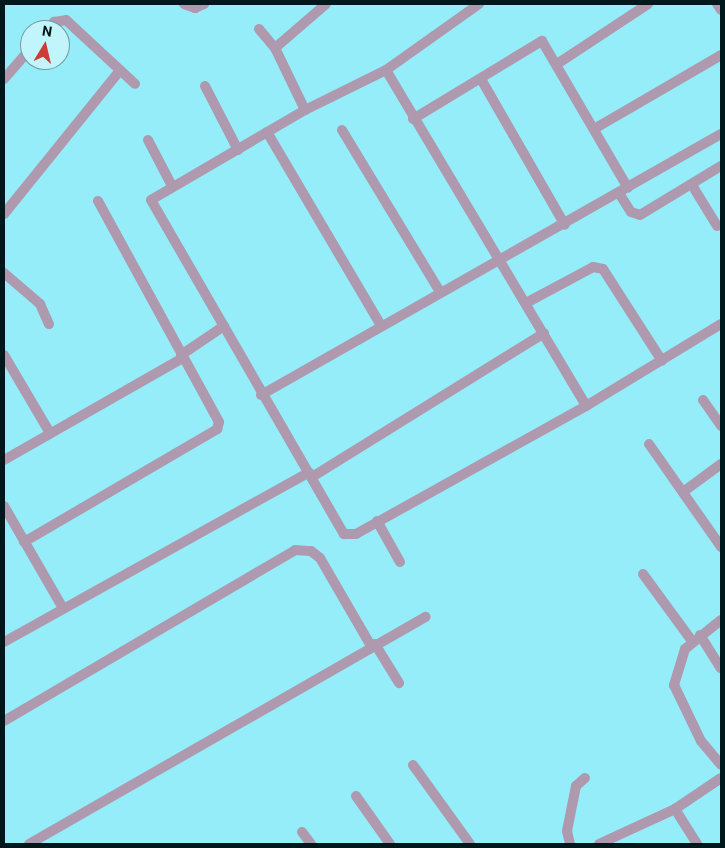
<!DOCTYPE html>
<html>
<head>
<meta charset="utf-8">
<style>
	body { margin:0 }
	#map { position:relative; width:725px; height:848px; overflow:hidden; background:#94edf9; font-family:Roboto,sans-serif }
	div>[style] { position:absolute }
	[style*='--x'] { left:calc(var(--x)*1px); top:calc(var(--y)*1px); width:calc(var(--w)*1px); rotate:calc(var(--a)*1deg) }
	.minor>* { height:10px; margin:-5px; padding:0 5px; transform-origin:5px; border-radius:5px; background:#af99ae }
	span { translate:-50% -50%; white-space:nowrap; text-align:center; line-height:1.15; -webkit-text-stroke:4px #c1f4fb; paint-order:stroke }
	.frame { position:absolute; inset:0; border:5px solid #00171b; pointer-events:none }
	.north { position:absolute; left:20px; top:20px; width:50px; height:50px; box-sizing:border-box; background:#c1f4fb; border:1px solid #749ca1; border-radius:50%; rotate:9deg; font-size:14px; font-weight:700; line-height:20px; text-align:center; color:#00171b }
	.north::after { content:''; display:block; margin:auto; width:18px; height:22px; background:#ca3c35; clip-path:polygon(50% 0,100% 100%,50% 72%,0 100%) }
</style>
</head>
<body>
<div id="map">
	<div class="minor">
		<i style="--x:184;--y:4;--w:12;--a:20"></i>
		<i style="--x:195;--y:8;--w:10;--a:-24"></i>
		<i style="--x:479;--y:4;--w:114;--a:144.6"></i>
		<i style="--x:386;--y:70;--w:90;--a:153.7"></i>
		<i style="--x:305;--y:110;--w:178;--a:149.7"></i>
		<i style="--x:151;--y:200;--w:386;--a:60"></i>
		<i style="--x:344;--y:534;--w:12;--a:0"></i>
		<i style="--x:356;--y:534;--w:263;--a:-29.1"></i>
		<i style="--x:586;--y:406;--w:158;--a:-31.3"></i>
		<i style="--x:717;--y:4;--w:7;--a:56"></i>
		<i style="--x:259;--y:29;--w:25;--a:50"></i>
		<i style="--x:47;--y:30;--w:11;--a:-49"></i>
		<i style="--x:54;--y:22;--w:12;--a:-9"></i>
		<i style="--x:66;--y:20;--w:94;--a:42.8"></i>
		<i style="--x:557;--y:64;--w:109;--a:-33.4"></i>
		<i style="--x:386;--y:70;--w:391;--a:59.2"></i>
		<i style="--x:4;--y:79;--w:40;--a:-49"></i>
		<i style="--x:481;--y:79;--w:168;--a:60.1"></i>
		<i style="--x:205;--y:86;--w:72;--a:62.7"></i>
		<i style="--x:305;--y:110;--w:69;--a:-115.8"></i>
		<i style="--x:275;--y:48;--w:67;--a:-40.8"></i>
		<i style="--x:413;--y:119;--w:151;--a:-31.2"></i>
		<i style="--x:542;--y:41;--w:170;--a:59.7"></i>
		<i style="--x:594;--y:129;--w:147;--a:-30.2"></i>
		<i style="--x:342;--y:130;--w:189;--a:58.8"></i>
		<i style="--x:267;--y:132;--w:223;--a:59.5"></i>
		<i style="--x:148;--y:140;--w:52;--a:62.4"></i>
		<i style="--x:692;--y:185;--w:48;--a:58.6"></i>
		<i style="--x:619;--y:193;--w:22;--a:58"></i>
		<i style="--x:631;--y:212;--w:9;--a:18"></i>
		<i style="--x:640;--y:215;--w:95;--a:-31.2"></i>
		<i style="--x:4;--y:214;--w:185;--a:-51.1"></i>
		<i style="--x:4;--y:273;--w:48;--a:40.7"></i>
		<i style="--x:40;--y:304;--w:22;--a:66"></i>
		<i style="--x:526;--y:303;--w:76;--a:-28.2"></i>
		<i style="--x:593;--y:267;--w:10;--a:11"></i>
		<i style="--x:603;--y:269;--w:109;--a:57.3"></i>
		<i style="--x:4;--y:355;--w:91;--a:59.5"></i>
		<i style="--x:181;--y:355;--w:52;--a:-34"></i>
		<i style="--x:261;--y:395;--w:529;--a:-29.57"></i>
		<i style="--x:703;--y:400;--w:32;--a:55"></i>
		<i style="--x:649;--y:444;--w:126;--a:55"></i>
		<i style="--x:4;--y:460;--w:206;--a:-29.7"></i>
		<i style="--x:312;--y:477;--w:273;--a:-31.8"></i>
		<i style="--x:683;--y:492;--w:47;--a:-36.4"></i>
		<i style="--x:4;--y:506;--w:118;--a:60"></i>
		<i style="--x:377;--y:521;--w:47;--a:60.7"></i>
		<i style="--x:24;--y:542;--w:224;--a:-30.3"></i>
		<i style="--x:217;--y:429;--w:7;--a:-74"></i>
		<i style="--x:219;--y:422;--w:252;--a:-118.7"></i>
		<i style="--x:643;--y:574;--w:83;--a:53.8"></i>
		<i style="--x:721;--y:620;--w:46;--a:141.1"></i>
		<i style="--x:685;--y:649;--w:38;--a:107"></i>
		<i style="--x:674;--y:685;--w:62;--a:64.3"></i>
		<i style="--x:701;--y:741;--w:31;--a:50"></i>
		<i style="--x:700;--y:635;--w:39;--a:58"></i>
		<i style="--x:4;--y:642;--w:349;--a:-29.1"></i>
		<i style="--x:375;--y:644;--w:46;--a:58.4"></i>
		<i style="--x:4;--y:721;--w:338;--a:-30.4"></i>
		<i style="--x:295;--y:550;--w:16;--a:4"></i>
		<i style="--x:311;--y:551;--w:11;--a:38"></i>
		<i style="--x:320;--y:558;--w:102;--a:59.9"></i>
		<i style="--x:413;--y:765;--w:97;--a:54.2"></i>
		<i style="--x:356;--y:796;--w:59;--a:54.7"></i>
		<i style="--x:675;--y:809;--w:41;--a:57.8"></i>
		<i style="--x:302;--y:832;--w:15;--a:53"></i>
		<i style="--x:29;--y:844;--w:457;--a:-29.8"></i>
		<i style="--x:570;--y:844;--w:13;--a:-103"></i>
		<i style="--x:567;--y:831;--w:46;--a:-78.7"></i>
		<i style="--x:576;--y:786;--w:12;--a:-42"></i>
		<i style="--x:599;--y:844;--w:84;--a:-24.7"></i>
		<i style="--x:675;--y:809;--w:55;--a:-34"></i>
	</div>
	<div class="frame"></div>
	<div class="north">N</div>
</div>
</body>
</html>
